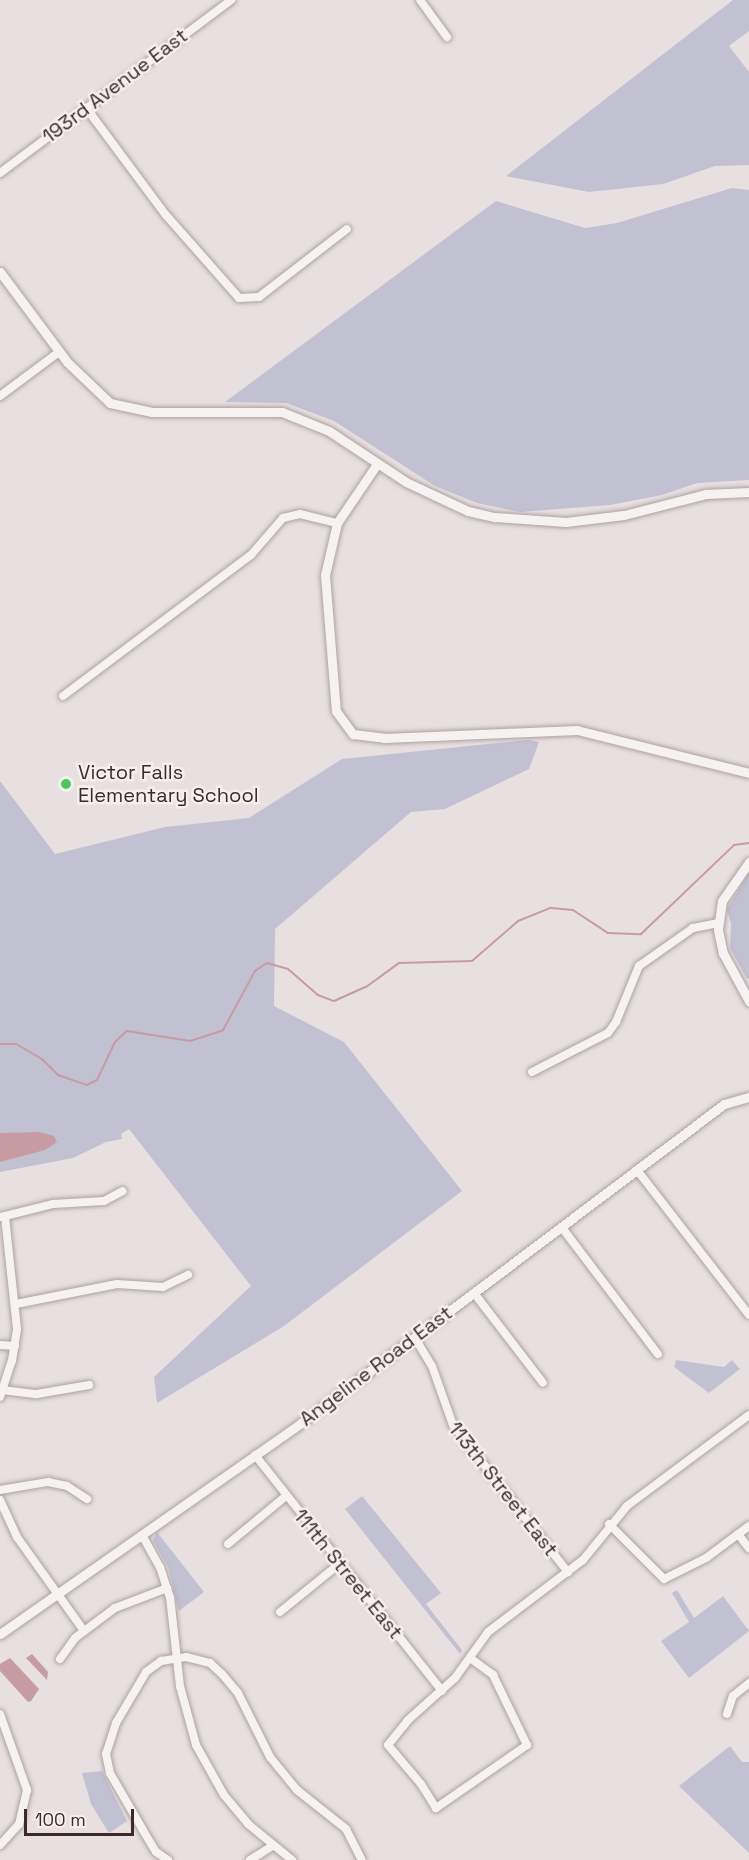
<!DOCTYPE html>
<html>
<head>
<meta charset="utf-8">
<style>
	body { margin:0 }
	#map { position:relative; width:749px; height:1860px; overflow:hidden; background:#e8dfe0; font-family:"Space Grotesk",sans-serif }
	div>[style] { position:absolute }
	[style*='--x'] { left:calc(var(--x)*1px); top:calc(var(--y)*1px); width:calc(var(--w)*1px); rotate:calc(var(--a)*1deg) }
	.green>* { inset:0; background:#c2c1d1 }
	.water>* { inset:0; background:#c79ba2 }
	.stream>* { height:2px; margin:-1px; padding:0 1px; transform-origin:1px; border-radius:1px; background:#c79ba2 }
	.roads { filter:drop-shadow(0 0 2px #aea1a2) drop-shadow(0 0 2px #aea1a2) }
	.minor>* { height:8px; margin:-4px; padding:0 4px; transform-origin:4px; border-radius:4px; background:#f6f2f2 }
	.tertiary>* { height:9px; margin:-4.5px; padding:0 4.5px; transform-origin:4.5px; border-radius:4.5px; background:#f6f2f2 }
	.dots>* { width:16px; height:16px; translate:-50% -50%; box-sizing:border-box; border:3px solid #f5efef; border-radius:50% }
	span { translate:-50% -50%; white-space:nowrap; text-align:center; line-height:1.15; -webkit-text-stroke:5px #f5efef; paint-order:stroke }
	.street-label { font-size:20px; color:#3e2929 }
	.poi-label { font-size:20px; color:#3e2929 }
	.left { translate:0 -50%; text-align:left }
	.scale { position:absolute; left:24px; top:1809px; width:110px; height:27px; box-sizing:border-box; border:3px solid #3e2929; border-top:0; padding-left:8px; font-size:18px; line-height:21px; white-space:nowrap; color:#3e2929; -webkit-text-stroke:4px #f5efef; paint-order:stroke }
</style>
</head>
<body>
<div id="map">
	<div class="green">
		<i style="clip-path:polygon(733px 0,749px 0,749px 31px,729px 46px,749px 72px,749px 165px,715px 166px,663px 184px,589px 192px,506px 176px)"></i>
		<i style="clip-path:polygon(732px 188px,749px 190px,749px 480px,697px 483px,662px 495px,610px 505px,520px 512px,477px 503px,435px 486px,334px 421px,286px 403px,225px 402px,496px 201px,585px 228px,617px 223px)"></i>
		<i style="clip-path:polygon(528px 740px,539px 742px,529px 769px,445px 809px,411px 812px,275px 929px,274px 1006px,344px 1042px,462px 1191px,284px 1326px,157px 1403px,154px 1377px,251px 1286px,129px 1129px,121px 1134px,122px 1139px,106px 1142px,73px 1158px,0 1172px,0 781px,55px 854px,165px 827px,249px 818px,342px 759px)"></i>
		<i style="clip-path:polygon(749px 873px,749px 978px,747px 979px,730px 948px,731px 924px,727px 909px)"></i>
		<i style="clip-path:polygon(676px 1360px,724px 1367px,732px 1360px,740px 1369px,709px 1393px,674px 1367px)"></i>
		<i style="clip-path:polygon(362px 1496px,441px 1593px,426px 1604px,462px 1650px,460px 1654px,345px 1509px)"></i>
		<i style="clip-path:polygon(157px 1532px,204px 1592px,179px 1611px,168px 1567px,153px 1541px)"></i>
		<i style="clip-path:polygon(677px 1590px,694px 1618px,723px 1596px,749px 1631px,689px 1678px,661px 1641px,689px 1622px,672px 1593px)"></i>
		<i style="clip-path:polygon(730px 1746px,742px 1762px,749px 1762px,749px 1853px,679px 1786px)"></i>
		<i style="clip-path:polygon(102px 1771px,127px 1821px,109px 1833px,91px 1804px,82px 1773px)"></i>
	</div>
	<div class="water">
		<i style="clip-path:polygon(39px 1132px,54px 1136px,57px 1142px,45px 1150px,0 1162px,0 1133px)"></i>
		<i style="clip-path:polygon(32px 1654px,48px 1672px,47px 1680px,26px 1658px)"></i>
		<i style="clip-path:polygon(10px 1658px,39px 1689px,31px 1701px,28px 1702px,0 1671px,0 1664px)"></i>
	</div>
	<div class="stream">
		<i style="--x:0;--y:1044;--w:16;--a:0"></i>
		<i style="--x:16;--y:1044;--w:30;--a:30"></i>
		<i style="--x:42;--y:1059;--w:23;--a:45"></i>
		<i style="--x:58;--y:1075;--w:31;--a:19"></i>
		<i style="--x:87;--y:1085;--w:11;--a:-27"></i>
		<i style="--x:97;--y:1080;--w:42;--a:-64.7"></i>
		<i style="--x:115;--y:1042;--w:16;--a:-43"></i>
		<i style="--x:127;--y:1031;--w:64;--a:9"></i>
		<i style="--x:190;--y:1041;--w:35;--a:-18"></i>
		<i style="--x:223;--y:1030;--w:67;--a:-61.5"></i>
		<i style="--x:255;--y:971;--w:14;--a:-34"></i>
		<i style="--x:267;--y:963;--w:22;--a:16"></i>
		<i style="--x:288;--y:969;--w:40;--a:41"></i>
		<i style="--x:318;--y:995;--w:17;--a:21"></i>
		<i style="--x:334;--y:1001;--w:35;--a:-24"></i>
		<i style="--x:366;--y:987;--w:41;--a:-36"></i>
		<i style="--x:399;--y:963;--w:73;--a:-1.6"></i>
		<i style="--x:472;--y:961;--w:61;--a:-41"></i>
		<i style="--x:518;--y:921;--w:35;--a:-22"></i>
		<i style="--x:551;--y:908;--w:22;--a:5"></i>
		<i style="--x:573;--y:910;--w:42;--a:33.3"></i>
		<i style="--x:608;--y:933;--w:33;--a:2"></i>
		<i style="--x:641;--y:934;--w:129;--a:-43.7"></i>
		<i style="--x:734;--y:845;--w:15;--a:-8"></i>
	</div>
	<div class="roads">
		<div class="minor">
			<i style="--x:420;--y:0;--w:46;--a:53.9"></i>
			<i style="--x:87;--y:109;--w:131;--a:53.4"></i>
			<i style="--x:165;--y:214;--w:112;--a:48.6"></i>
			<i style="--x:239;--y:298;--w:20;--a:-3"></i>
			<i style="--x:259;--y:297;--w:111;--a:-37.7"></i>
			<i style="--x:0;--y:173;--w:289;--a:-36.8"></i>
			<i style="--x:0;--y:396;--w:74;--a:-36.7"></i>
			<i style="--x:63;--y:696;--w:235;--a:-36.9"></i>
			<i style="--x:251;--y:555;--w:49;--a:-49.1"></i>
			<i style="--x:283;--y:518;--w:17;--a:-13"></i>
			<i style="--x:300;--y:514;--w:38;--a:14"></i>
			<i style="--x:532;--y:1072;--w:85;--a:-27.2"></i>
			<i style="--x:608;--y:1033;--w:14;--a:-54"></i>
			<i style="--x:616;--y:1022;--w:61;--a:-67.7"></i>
			<i style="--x:639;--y:966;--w:66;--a:-35.1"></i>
			<i style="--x:693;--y:928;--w:26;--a:-11"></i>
			<i style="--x:637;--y:1170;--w:183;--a:52.3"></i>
			<i style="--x:1;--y:1217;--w:54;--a:-14"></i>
			<i style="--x:53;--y:1204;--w:51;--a:-3.4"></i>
			<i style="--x:104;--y:1201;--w:21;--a:-28"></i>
			<i style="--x:563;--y:1229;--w:157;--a:52.8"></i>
			<i style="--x:474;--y:1293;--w:113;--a:52.5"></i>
			<i style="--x:16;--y:1304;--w:103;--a:-11.2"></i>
			<i style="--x:117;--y:1284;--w:46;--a:3.7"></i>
			<i style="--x:163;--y:1287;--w:28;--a:-26"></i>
			<i style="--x:415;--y:1338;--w:33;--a:59"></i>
			<i style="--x:432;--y:1366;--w:63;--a:70.4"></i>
			<i style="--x:453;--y:1425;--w:187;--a:52"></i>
			<i style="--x:0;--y:1345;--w:15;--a:4"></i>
			<i style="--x:2;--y:1390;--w:35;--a:7"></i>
			<i style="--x:37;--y:1394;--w:53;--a:-9.8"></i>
			<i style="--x:0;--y:1397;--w:38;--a:-72"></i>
			<i style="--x:12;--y:1361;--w:32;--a:-81"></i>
			<i style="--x:17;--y:1329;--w:114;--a:-96.1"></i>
			<i style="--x:255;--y:1455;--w:301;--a:51.6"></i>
			<i style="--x:0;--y:1490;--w:49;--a:-9.5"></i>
			<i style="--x:48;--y:1482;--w:19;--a:12"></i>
			<i style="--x:67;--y:1486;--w:24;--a:33"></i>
			<i style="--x:0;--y:1500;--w:41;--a:65.3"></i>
			<i style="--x:17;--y:1537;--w:115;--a:54.5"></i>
			<i style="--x:609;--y:1524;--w:78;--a:45"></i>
			<i style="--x:664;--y:1579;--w:47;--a:-26.6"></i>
			<i style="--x:706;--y:1558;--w:54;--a:-36.7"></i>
			<i style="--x:738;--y:1534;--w:18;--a:52"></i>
			<i style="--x:142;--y:1535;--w:37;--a:61"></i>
			<i style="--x:160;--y:1567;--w:32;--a:72"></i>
			<i style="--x:170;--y:1597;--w:90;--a:83.6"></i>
			<i style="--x:180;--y:1686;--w:61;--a:74.8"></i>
			<i style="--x:196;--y:1745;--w:57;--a:60.8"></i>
			<i style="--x:224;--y:1795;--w:38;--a:50"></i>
			<i style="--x:248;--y:1824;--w:57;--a:39.3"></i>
			<i style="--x:228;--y:1544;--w:75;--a:-39.6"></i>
			<i style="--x:280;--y:1612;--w:76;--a:-39.1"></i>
			<i style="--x:470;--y:1658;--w:29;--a:36"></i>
			<i style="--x:493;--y:1675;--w:78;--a:64.1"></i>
			<i style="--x:527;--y:1745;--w:111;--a:145.3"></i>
			<i style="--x:436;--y:1808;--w:28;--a:-122"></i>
			<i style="--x:421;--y:1784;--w:51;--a:-130.2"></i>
			<i style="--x:388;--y:1745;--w:32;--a:-51"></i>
			<i style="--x:408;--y:1720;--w:63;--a:-41.8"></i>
			<i style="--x:455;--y:1678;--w:57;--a:-54.3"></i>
			<i style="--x:488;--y:1632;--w:119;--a:-37.2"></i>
			<i style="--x:583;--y:1560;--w:70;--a:-50.8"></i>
			<i style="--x:627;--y:1506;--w:152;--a:-36.7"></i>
			<i style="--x:60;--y:1659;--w:26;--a:-54"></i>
			<i style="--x:75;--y:1638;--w:50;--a:-36.9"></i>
			<i style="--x:115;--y:1608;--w:56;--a:-21"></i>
			<i style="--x:0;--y:1714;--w:81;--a:70.4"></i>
			<i style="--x:27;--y:1790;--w:35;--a:103"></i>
			<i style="--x:19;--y:1824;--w:28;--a:132"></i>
			<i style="--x:727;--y:1714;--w:19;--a:-72"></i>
			<i style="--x:733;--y:1696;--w:21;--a:-39"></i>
			<i style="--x:168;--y:1860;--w:14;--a:-146"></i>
			<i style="--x:156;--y:1852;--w:26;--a:-121"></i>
			<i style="--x:143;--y:1830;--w:66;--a:-120.1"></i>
			<i style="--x:110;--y:1773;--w:19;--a:-102"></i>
			<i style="--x:106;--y:1754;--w:33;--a:-72"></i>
			<i style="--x:116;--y:1723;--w:59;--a:-59.5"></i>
			<i style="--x:146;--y:1672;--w:19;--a:-36"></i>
			<i style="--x:161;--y:1661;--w:25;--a:-9"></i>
			<i style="--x:186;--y:1657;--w:25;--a:14"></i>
			<i style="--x:210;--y:1663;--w:16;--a:43"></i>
			<i style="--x:222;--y:1674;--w:25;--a:50"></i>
			<i style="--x:238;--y:1693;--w:72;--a:63.4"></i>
			<i style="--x:270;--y:1757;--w:43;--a:50.7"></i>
			<i style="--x:297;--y:1790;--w:63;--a:38.5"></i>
			<i style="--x:346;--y:1829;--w:35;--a:63"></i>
			<i style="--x:250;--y:1860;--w:26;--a:-32"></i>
		</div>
		<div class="tertiary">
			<i style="--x:0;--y:272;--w:112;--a:53.3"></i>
			<i style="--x:67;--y:362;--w:59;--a:43.6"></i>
			<i style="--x:110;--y:403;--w:43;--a:12.1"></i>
			<i style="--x:152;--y:412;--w:130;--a:0"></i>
			<i style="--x:282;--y:412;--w:51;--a:22"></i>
			<i style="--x:329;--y:431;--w:92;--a:33.5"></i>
			<i style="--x:406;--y:482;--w:68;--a:25.1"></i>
			<i style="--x:468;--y:511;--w:28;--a:13"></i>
			<i style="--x:495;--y:517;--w:71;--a:4"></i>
			<i style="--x:566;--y:522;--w:58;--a:-6.9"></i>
			<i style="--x:624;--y:515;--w:85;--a:-14.4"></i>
			<i style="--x:706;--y:494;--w:43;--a:-2.7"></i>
			<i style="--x:377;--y:464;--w:71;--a:124.1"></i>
			<i style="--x:337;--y:523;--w:53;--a:103"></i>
			<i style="--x:325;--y:575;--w:136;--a:85.4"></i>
			<i style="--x:336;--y:711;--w:29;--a:54"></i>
			<i style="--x:353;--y:734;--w:31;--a:7"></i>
			<i style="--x:384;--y:738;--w:193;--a:-2.4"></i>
			<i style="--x:577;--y:730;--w:177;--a:14"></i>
			<i style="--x:749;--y:862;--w:47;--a:124.7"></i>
			<i style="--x:722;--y:901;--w:29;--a:98"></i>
			<i style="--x:718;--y:930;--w:24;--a:78"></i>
			<i style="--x:723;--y:953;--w:55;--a:61.6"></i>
			<i style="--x:0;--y:1634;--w:368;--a:-35"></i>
			<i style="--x:301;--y:1423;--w:530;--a:-37.02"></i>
			<i style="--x:724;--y:1104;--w:26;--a:-16"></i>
		</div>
	</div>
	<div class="dots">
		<i style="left:66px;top:784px;background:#49c860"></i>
	</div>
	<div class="street-label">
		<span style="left:115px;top:86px;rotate:-37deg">193rd Avenue East</span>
		<span style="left:376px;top:1366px;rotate:-37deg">Angeline Road East</span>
		<span style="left:503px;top:1489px;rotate:52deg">113th Street East</span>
		<span style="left:348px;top:1574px;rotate:51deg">111th Street East</span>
	</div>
	<div class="poi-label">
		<span class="left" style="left:78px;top:784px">Victor Falls<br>Elementary School</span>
	</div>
	<div class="scale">100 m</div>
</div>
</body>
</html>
